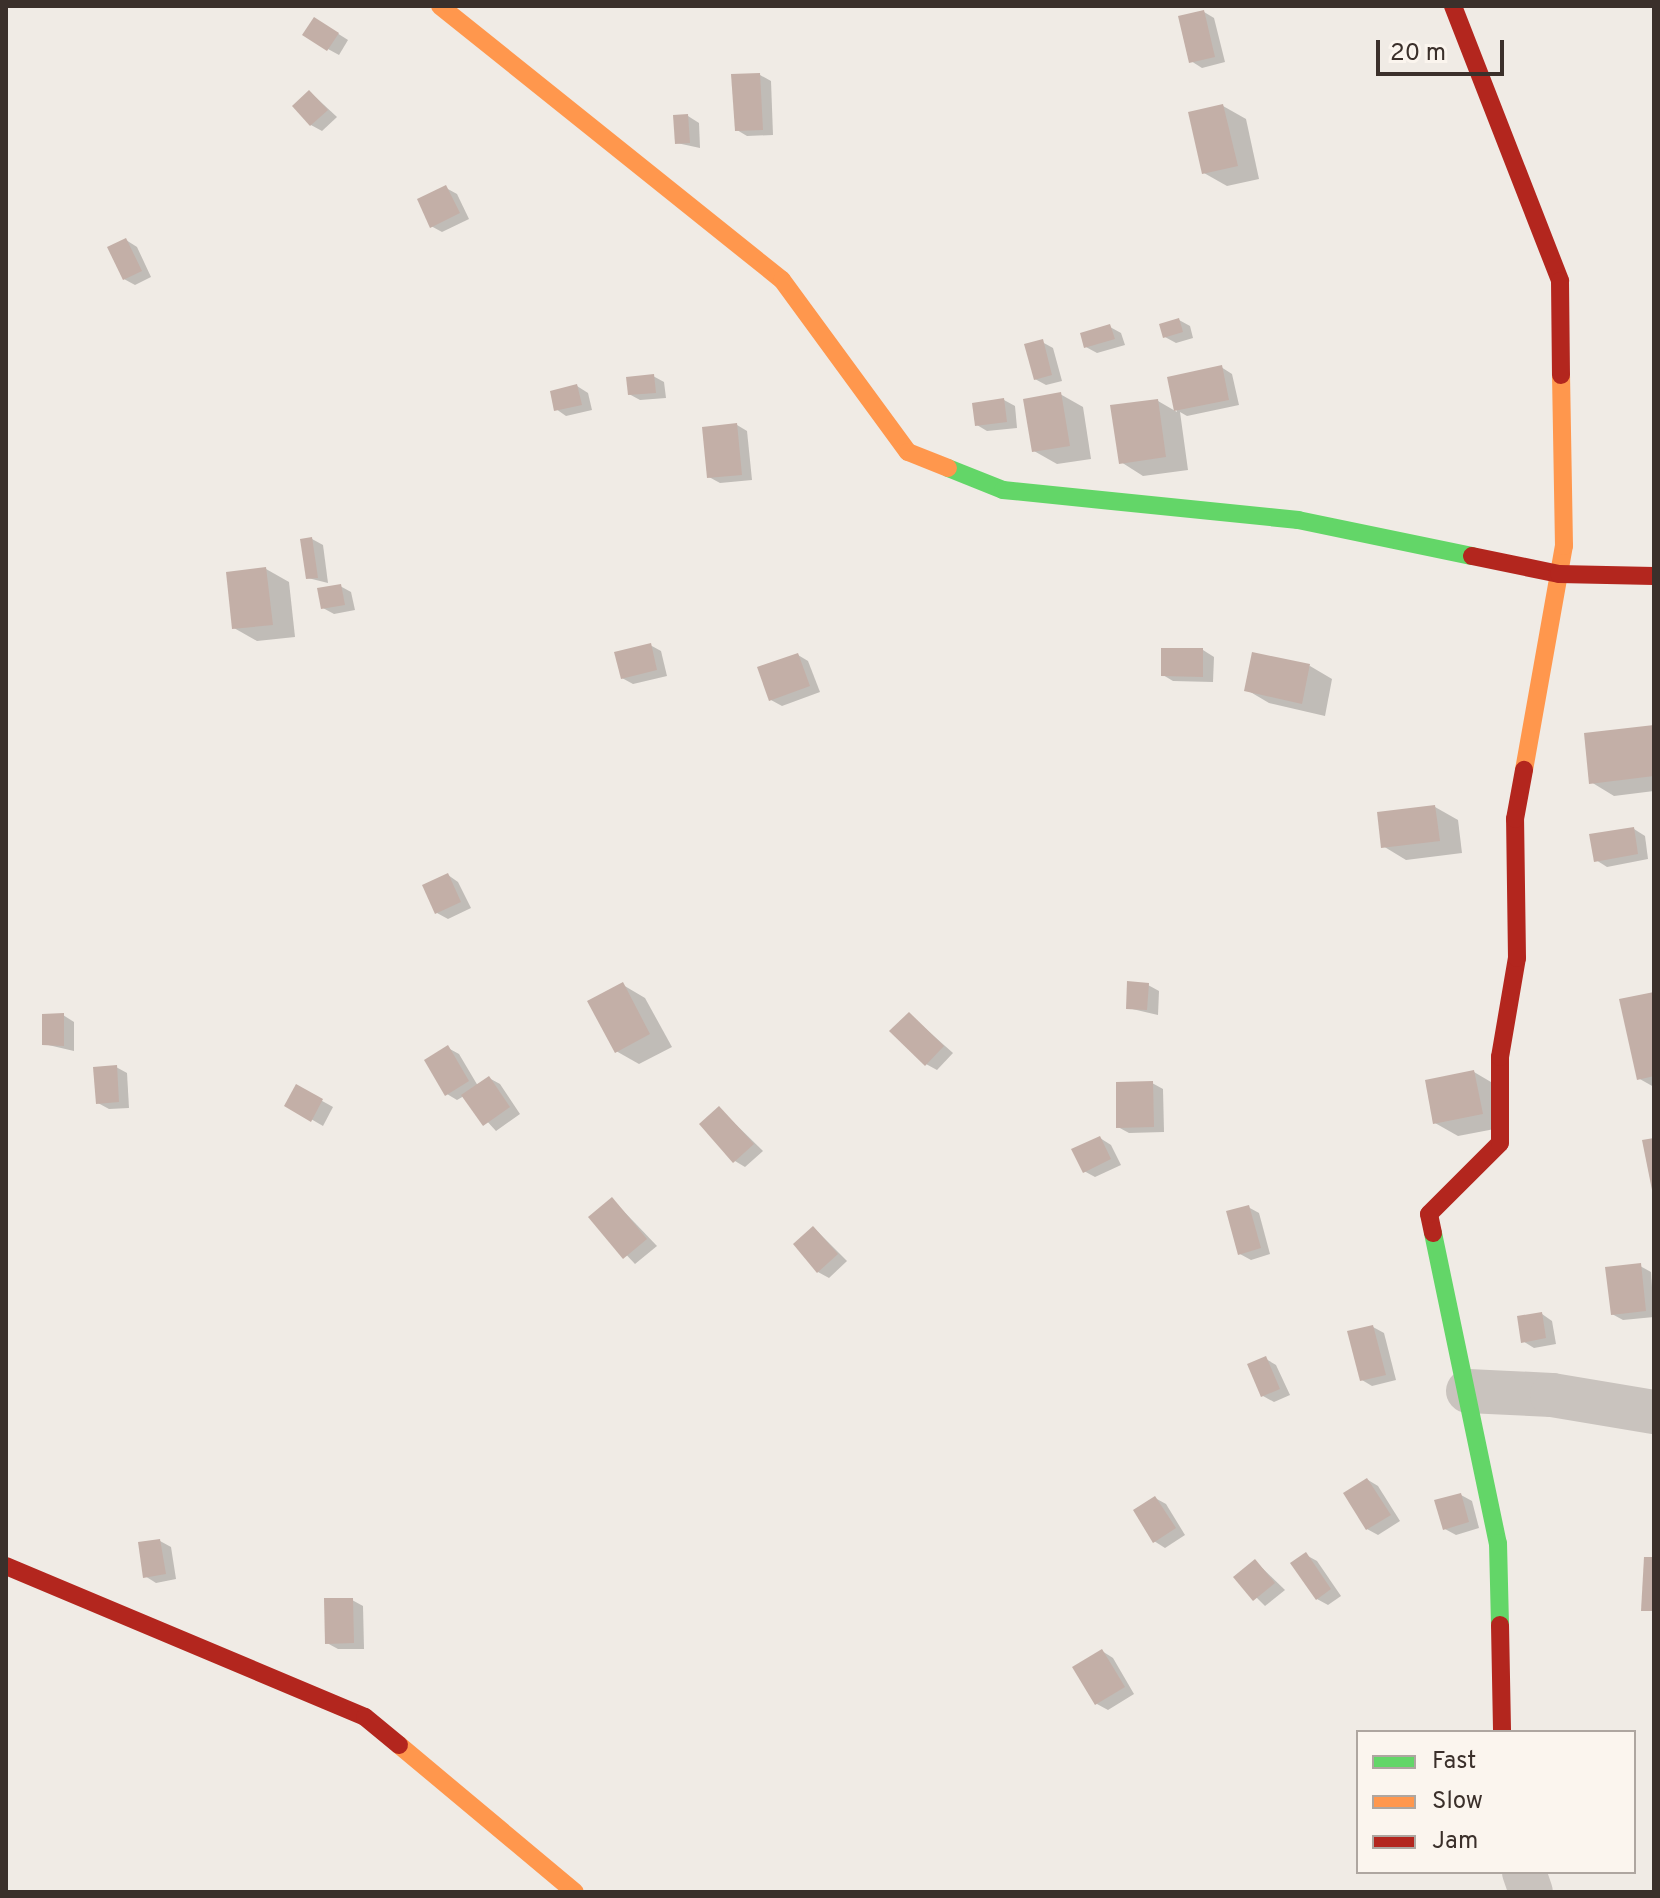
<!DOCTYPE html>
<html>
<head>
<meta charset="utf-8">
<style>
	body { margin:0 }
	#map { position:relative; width:1660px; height:1898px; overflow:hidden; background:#f0ebe5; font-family:Overpass,sans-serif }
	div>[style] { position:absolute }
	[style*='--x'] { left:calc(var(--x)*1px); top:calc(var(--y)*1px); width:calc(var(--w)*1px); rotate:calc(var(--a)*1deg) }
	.shadow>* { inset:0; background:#0003 }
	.building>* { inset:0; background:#c3afa7 }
	.street>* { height:44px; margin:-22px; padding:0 22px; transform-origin:22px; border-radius:22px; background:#c9c3be }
	.fast>* { height:18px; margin:-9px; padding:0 9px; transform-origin:9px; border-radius:9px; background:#63d668 }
	.slow>* { height:18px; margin:-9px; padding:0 9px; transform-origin:9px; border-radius:9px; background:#ff974d }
	.jam>* { height:18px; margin:-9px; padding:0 9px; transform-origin:9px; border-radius:9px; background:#b3261e }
	span { translate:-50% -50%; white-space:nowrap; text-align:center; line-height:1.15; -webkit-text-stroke:6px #fbf5ee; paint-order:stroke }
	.frame { position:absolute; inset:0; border:8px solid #3b302b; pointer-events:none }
	.legend { position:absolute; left:1356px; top:1730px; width:280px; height:144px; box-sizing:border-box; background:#fbf5ee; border:2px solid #aea6a0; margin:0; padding:10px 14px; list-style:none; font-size:24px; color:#3b302b }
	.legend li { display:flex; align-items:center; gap:16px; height:40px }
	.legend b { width:40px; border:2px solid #aea6a0 }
	.scale { position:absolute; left:1376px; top:40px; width:128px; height:36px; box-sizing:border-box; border:4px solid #3b302b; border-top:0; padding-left:10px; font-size:24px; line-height:28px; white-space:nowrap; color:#3b302b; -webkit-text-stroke:6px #fbf5ee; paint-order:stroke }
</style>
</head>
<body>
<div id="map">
	<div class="shadow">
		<i style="clip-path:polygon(1204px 12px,1214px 18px,1225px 62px,1202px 68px,1191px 61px)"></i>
		<i style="clip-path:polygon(326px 26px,348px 40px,339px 55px,328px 49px)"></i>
		<i style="clip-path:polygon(760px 75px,771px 81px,773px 135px,747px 136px,737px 130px)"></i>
		<i style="clip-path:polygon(310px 92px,337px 117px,322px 131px,311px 125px)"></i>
		<i style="clip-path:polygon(1223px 106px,1246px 119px,1259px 179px,1227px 186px,1204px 173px)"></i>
		<i style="clip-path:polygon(688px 116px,699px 123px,700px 148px,677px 143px)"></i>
		<i style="clip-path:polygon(446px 188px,457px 194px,469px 219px,442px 232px,431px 226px)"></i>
		<i style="clip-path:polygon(126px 240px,137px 247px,151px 277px,135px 285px,124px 279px)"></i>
		<i style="clip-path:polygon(1179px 320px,1190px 326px,1193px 338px,1176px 343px,1165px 337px)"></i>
		<i style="clip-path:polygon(1110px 327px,1121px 333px,1125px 345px,1097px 353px,1086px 347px)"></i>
		<i style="clip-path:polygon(1042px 342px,1053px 348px,1062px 381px,1046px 385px,1035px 379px)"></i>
		<i style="clip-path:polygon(1221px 367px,1232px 374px,1239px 405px,1187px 416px,1180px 412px,1188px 470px,1143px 476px,1121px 462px,1158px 401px,1177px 412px,1169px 378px)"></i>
		<i style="clip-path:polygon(653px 376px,664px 382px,666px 398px,640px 400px,629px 394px)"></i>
		<i style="clip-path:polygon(577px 386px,588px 393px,592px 410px,566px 416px,556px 409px)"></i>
		<i style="clip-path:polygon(1060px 394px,1083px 407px,1091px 459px,1057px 464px,1034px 451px)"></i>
		<i style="clip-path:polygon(1004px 400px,1015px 406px,1017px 428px,987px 431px,977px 425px)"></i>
		<i style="clip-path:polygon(737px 425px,747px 431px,752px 480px,720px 483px,709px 477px)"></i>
		<i style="clip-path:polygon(312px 539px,323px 545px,328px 583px,308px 578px)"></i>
		<i style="clip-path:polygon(266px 569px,289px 582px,295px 637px,257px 641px,234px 628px)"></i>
		<i style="clip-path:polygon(340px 586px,351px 592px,355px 610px,334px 614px,323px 608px)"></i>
		<i style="clip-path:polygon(650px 645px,661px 651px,667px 676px,633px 684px,622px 678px)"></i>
		<i style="clip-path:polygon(1203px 650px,1214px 657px,1213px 682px,1173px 681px,1163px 675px)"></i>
		<i style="clip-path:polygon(798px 655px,808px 661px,820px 692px,782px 706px,771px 700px)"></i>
		<i style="clip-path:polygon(1310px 666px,1332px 679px,1325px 716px,1269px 703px,1247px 690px)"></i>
		<i style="clip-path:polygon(1654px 727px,1654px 791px,1614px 796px,1591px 782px)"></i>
		<i style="clip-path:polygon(1435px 807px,1458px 820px,1462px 853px,1406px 860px,1383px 846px)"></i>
		<i style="clip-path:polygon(1634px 829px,1645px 836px,1648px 859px,1607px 867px,1596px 860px)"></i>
		<i style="clip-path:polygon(448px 875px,458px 882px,471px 908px,448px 919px,437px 913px)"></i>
		<i style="clip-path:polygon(623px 985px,645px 998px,672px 1047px,639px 1064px,616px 1051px)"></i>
		<i style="clip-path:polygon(1148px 985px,1159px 991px,1158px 1015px,1128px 1008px)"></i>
		<i style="clip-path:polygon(1654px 994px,1654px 1087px,1638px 1078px)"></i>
		<i style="clip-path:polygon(909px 1014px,953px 1053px,937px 1070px,926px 1064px)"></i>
		<i style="clip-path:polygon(63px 1015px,74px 1022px,74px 1051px,44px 1044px)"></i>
		<i style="clip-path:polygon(448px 1048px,459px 1054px,478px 1086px,489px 1078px,500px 1084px,520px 1114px,496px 1131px,464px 1096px,457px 1100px,447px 1094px)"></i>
		<i style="clip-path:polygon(116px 1067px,127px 1073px,129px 1108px,109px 1109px,98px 1103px)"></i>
		<i style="clip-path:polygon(1474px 1072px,1496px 1085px,1505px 1127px,1458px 1136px,1435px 1123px)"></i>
		<i style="clip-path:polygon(1152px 1083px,1163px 1089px,1164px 1132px,1129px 1133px,1118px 1127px)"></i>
		<i style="clip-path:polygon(297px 1087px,333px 1107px,323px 1126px,287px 1105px)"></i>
		<i style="clip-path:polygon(719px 1108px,763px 1151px,745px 1167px,735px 1161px)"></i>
		<i style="clip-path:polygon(1100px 1138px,1111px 1145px,1121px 1165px,1095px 1177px,1084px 1171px)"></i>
		<i style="clip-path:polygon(612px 1199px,657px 1246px,635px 1264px,591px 1217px)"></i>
		<i style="clip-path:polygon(1248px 1207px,1259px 1213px,1270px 1254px,1251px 1260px,1240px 1254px)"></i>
		<i style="clip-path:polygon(814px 1228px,847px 1261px,829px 1278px,818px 1272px)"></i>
		<i style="clip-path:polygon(1640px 1266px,1651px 1272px,1654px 1317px,1623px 1320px,1612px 1314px)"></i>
		<i style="clip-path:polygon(1542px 1314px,1552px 1321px,1556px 1344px,1534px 1348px,1523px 1341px)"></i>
		<i style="clip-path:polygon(1373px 1327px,1384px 1333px,1396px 1380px,1372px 1386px,1362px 1380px)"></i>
		<i style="clip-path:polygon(1266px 1359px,1276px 1365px,1290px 1395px,1274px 1402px,1263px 1396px)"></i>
		<i style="clip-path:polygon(1368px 1480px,1378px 1486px,1400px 1521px,1378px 1535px,1367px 1529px)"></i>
		<i style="clip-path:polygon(1461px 1495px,1472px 1501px,1479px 1528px,1456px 1535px,1445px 1529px)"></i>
		<i style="clip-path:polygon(1155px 1498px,1166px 1504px,1185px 1535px,1165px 1548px,1154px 1541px)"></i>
		<i style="clip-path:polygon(160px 1541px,171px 1547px,176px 1579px,156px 1583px,145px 1576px)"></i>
		<i style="clip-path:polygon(1306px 1555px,1317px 1561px,1341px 1596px,1328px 1605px,1317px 1599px)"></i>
		<i style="clip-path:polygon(1255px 1561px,1285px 1590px,1265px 1606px,1236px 1577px)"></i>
		<i style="clip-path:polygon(352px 1600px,363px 1606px,364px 1649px,338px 1649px,327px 1643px)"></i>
		<i style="clip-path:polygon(1102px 1651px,1113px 1658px,1134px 1694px,1108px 1710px,1097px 1704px)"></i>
	</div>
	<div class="building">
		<i style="clip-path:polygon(1204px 10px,1215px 57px,1189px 63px,1178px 16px)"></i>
		<i style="clip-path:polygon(314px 17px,339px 33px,327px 51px,302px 35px)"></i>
		<i style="clip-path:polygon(760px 73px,763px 130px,735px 131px,731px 74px)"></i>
		<i style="clip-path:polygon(309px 90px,328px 110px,310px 126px,292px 106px)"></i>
		<i style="clip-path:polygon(1223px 104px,1238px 166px,1202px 174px,1188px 112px)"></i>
		<i style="clip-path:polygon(688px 114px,690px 143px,675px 144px,673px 115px)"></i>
		<i style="clip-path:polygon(446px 185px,460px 213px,430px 228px,417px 199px)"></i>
		<i style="clip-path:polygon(126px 238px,142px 271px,123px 280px,107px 247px)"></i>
		<i style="clip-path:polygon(1179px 318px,1183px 332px,1163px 338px,1159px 324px)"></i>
		<i style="clip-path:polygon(1110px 324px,1115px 339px,1084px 348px,1080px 333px)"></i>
		<i style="clip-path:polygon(1043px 339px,1052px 375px,1034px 380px,1024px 344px)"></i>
		<i style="clip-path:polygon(1222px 365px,1229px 400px,1174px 411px,1167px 377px)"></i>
		<i style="clip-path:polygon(654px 374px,656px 393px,628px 395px,626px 377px)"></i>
		<i style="clip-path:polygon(577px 384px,582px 405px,554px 411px,550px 391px)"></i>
		<i style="clip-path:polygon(1061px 392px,1070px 446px,1032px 452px,1023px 399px)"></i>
		<i style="clip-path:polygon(1004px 398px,1007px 422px,975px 426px,972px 403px)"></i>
		<i style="clip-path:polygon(1158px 399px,1166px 457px,1119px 464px,1110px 405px)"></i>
		<i style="clip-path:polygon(737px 423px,742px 475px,707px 478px,702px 427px)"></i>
		<i style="clip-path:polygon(312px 537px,318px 578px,306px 579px,300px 539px)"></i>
		<i style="clip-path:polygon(266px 567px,273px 625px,232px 629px,226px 572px)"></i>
		<i style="clip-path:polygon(341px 584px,345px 605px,321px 609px,317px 588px)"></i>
		<i style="clip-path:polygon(651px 643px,657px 670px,621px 679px,614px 652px)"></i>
		<i style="clip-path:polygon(1161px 648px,1203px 648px,1203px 677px,1161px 676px)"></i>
		<i style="clip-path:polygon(1252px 652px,1310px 664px,1302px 704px,1244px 691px)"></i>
		<i style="clip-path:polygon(798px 653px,810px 686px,769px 701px,757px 667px)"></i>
		<i style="clip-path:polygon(1654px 725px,1654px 776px,1589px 784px,1584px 733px)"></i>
		<i style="clip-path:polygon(1435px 805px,1440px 841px,1381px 848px,1377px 812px)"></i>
		<i style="clip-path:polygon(1634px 827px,1638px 854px,1594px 862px,1589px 834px)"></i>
		<i style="clip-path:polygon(448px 873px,461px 902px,435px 914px,422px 885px)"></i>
		<i style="clip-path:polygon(1127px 981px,1149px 983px,1147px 1010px,1126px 1009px)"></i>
		<i style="clip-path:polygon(623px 982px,650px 1034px,615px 1053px,587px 1001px)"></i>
		<i style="clip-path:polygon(1654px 992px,1654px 1076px,1637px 1080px,1619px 999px)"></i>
		<i style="clip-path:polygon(909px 1012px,944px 1046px,925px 1066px,889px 1031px)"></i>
		<i style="clip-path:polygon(64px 1013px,64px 1046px,42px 1045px,42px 1014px)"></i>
		<i style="clip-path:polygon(448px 1045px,469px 1081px,445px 1096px,424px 1060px)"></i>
		<i style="clip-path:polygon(117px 1065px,119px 1102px,96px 1104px,93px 1067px)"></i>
		<i style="clip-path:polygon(1474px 1070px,1483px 1114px,1433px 1124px,1425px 1080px)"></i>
		<i style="clip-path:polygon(489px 1076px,510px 1107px,483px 1126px,461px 1095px)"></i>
		<i style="clip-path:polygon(1153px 1081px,1154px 1127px,1116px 1128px,1116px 1082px)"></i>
		<i style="clip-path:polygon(296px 1084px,323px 1099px,311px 1122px,284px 1106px)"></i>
		<i style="clip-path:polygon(719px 1106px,754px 1144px,733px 1163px,699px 1124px)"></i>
		<i style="clip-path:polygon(1100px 1136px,1111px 1159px,1083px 1173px,1071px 1149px)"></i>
		<i style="clip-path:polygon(1654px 1138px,1654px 1195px,1653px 1195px,1642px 1140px)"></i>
		<i style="clip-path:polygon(612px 1197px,647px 1239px,623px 1259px,588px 1217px)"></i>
		<i style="clip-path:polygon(1249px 1205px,1261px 1248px,1238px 1255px,1226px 1211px)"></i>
		<i style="clip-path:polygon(813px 1226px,838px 1254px,817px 1273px,793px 1244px)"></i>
		<i style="clip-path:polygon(1641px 1263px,1646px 1311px,1611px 1315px,1605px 1267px)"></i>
		<i style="clip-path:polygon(1542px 1312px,1546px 1338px,1521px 1343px,1517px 1316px)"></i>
		<i style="clip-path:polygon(1373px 1325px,1386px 1375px,1360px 1381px,1347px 1331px)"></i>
		<i style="clip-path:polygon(1266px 1356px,1280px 1389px,1261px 1397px,1247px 1364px)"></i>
		<i style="clip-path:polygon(1367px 1478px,1391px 1515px,1366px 1530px,1343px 1493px)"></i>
		<i style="clip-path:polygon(1461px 1493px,1469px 1522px,1443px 1530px,1434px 1500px)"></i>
		<i style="clip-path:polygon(1155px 1496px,1176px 1528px,1153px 1543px,1133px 1510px)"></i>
		<i style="clip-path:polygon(160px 1539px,166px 1574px,143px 1578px,138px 1542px)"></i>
		<i style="clip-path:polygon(1306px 1552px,1331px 1589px,1316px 1600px,1290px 1563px)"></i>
		<i style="clip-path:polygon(1644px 1557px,1654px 1557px,1654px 1611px,1641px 1611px)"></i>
		<i style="clip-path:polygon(1255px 1559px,1275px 1583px,1253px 1601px,1233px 1577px)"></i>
		<i style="clip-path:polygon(324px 1598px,353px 1598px,354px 1643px,325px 1644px)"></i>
		<i style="clip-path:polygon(1102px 1649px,1125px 1687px,1095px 1705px,1072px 1667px)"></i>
	</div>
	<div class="street">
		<i style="--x:1468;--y:1391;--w:84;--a:2.7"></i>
		<i style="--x:1552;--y:1395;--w:103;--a:9.5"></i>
		<i style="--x:1524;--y:1872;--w:21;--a:71"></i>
	</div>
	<div class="fast">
		<i style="--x:948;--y:468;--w:59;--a:21.8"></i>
		<i style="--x:1003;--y:490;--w:297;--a:5.8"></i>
		<i style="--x:1298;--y:520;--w:178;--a:11.7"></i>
		<i style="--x:1433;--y:1233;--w:317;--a:78.2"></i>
		<i style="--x:1498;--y:1543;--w:82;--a:88.6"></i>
	</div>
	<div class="slow">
		<i style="--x:440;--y:6;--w:438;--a:38.7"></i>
		<i style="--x:782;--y:280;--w:213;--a:53.8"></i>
		<i style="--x:908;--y:452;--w:43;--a:21.8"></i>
		<i style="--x:1524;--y:770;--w:228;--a:-79.9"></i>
		<i style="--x:1564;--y:546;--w:171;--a:-91"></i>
		<i style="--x:399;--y:1745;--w:229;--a:39.9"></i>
	</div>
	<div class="jam">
		<i style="--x:1453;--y:6;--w:295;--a:68.7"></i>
		<i style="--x:1560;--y:281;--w:94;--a:89.4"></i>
		<i style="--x:1472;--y:556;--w:89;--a:11.7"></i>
		<i style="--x:1559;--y:574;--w:95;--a:1.2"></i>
		<i style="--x:1433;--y:1233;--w:19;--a:-102"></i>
		<i style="--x:1429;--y:1214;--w:100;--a:-45"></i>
		<i style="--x:1500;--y:1143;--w:86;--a:-90"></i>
		<i style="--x:1500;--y:1057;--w:100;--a:-80.3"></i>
		<i style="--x:1517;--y:958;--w:139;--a:-90.8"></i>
		<i style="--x:1515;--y:819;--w:50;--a:-79.6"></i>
		<i style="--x:6;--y:1566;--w:389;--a:22.8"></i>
		<i style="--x:365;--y:1717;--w:44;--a:39.5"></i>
		<i style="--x:1500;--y:1625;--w:107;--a:88.9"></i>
	</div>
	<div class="frame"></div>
	<ul class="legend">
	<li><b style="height:10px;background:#63d668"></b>Fast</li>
	<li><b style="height:10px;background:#ff974d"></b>Slow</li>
	<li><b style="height:10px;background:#b3261e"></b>Jam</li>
	</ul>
	<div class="scale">20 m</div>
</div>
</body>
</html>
